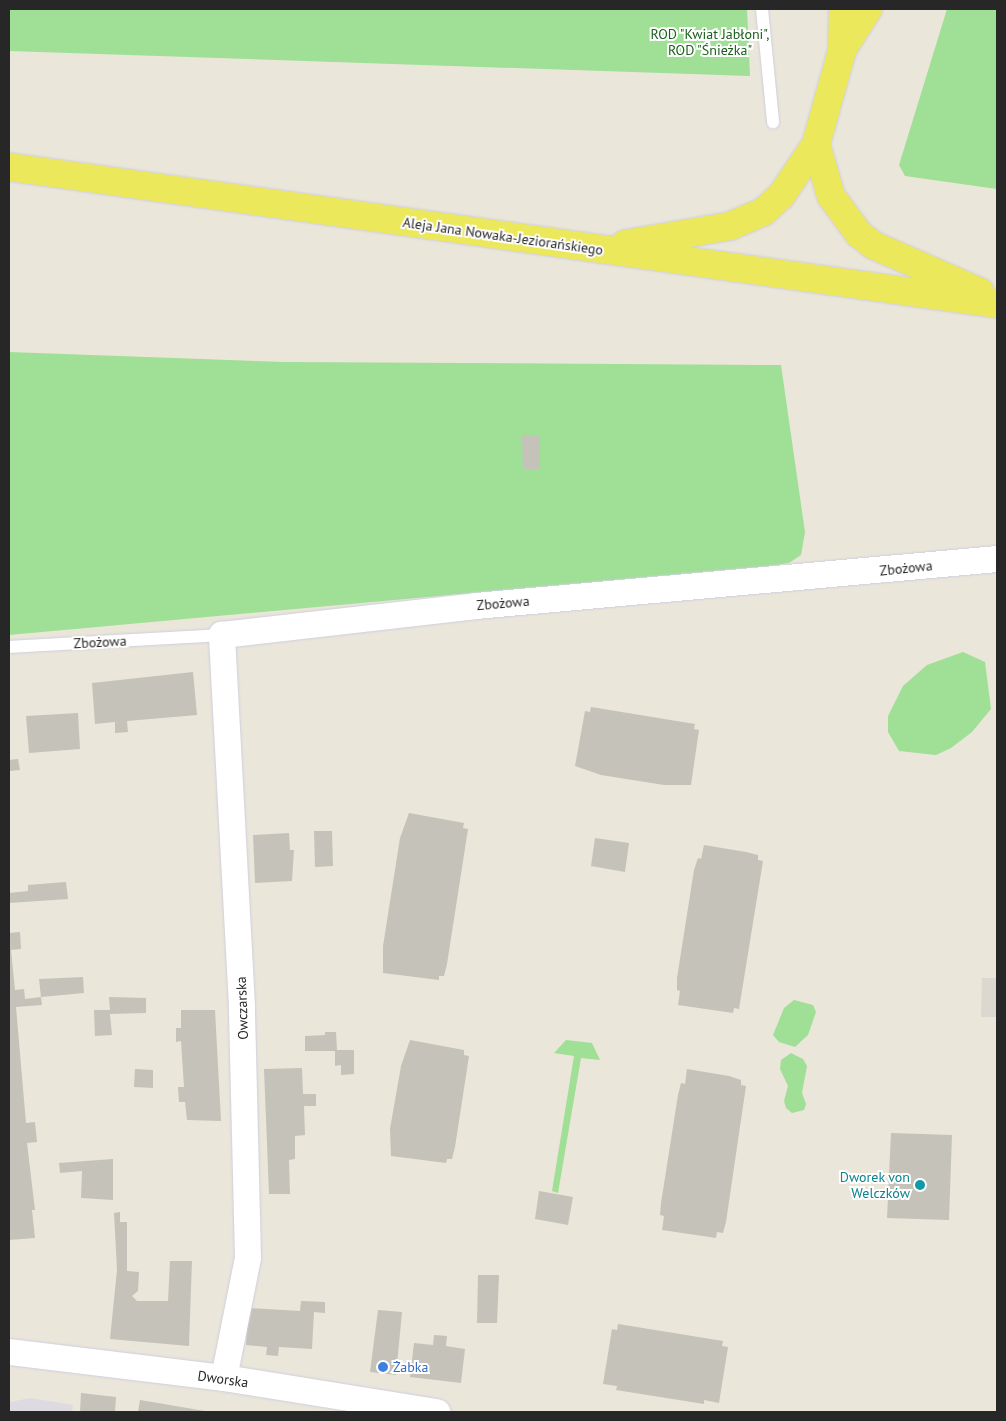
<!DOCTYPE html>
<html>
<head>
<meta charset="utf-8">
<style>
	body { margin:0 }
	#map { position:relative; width:1006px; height:1421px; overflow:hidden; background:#eae6d9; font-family:"PT Sans",sans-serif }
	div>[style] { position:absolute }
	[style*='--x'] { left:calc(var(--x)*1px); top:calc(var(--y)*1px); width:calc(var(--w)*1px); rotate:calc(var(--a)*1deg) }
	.industrial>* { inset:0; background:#dedae2 }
	.green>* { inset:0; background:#9fdf96 }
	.plaza>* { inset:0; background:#dad8cf }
	.building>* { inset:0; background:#c5c2b9 }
	.roads { filter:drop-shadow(0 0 1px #cfcee0) drop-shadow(0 0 1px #cfcee0) }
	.service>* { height:12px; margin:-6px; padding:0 6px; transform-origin:6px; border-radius:6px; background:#fff }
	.minor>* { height:26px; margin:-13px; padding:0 13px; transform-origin:13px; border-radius:13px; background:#fff }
	.primary>* { height:28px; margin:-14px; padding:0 14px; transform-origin:14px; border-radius:14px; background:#ebe85c }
	.dots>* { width:14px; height:14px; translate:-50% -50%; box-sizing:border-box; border:2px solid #fff; border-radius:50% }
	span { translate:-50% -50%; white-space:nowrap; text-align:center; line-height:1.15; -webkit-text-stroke:4px #fff; paint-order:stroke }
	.park-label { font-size:14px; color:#1b601c }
	.street-label { font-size:14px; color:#272727 }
	.culture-label { font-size:14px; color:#0d838f }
	.right { translate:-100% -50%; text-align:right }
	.shop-label { font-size:14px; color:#366cbe }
	.left { translate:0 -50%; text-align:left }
	.frame { position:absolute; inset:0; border:10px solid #272727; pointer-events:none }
</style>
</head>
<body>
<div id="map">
	<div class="industrial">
		<i style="clip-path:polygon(31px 1398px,73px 1405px,72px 1412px,9px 1412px,9px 1402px)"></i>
	</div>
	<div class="green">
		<i style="clip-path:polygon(9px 9px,747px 9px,750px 76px,9px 51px)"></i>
		<i style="clip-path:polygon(947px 9px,997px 9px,997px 189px,905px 176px,899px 165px)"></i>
		<i style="clip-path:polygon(9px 352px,284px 362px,781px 365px,805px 532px,801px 555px,789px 563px,770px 566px,9px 635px)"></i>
		<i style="clip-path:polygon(963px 652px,985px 662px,991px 709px,972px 732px,951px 748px,936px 755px,899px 751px,888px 732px,888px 716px,903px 686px,927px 665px)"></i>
		<i style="clip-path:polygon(794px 1000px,813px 1005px,816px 1012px,808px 1035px,795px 1047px,779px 1042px,773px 1035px,784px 1008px)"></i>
		<i style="clip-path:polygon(566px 1040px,592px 1043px,600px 1060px,581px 1058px,558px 1193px,552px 1191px,574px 1056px,554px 1053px)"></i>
		<i style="clip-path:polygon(791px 1053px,803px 1059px,807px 1066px,802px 1093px,806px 1104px,804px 1110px,792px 1113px,786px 1108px,784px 1101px,788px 1086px,780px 1069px,781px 1060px)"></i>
	</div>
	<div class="plaza">
		<i style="clip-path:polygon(982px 978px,997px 978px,997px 1017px,981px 1017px)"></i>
	</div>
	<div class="building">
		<i style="clip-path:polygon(522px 435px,540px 435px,540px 469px,523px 469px)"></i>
		<i style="clip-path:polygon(193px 672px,197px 715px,127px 721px,128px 732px,115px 733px,115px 722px,95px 724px,92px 683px)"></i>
		<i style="clip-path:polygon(591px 707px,695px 724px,694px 729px,699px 730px,691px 785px,664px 785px,601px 775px,575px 766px,585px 711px,590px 712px)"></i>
		<i style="clip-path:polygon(78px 713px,80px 749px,29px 753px,26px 716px)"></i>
		<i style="clip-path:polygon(18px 759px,20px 770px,9px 771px,9px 760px)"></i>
		<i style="clip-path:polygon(409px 813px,464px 823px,463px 828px,468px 829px,447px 964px,444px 976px,439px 976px,439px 980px,383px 973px,383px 946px,400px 838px)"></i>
		<i style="clip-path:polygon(314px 831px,332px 831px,333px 866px,315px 867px)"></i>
		<i style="clip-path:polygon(289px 833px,290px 850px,294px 850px,292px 881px,255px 883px,253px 835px)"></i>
		<i style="clip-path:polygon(595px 838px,629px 843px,625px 872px,591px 866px)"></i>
		<i style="clip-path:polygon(704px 845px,746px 852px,758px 855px,758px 860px,763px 861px,739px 1009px,734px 1008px,733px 1013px,678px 1005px,680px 991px,677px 990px,677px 978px,694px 870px,698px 858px,701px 859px)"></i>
		<i style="clip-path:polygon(66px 882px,68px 899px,9px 903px,9px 893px,28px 891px,28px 885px)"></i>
		<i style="clip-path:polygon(20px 932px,21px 949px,11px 950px,15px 990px,24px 989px,25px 999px,41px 997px,39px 979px,83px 977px,84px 993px,41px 997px,42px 1005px,16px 1007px,26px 1123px,35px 1122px,37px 1142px,27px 1143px,35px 1210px,32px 1210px,35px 1238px,9px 1240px,9px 933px)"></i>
		<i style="clip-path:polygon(109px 997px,146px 998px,146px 1013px,110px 1014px,112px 1035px,95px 1036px,94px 1010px,110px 1010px)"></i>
		<i style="clip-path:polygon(181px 1010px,215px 1010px,221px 1121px,187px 1120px,185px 1102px,179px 1102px,178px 1087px,184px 1087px,181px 1041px,176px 1042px,176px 1028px,181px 1028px)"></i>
		<i style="clip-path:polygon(325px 1032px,336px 1032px,337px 1050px,354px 1050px,354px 1074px,341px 1075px,341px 1065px,335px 1066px,335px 1051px,305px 1051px,305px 1036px,325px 1035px)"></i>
		<i style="clip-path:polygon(410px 1040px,464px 1050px,464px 1055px,469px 1056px,455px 1147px,452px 1159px,447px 1159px,446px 1163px,391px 1156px,390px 1129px,401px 1066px)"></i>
		<i style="clip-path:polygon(302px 1068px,303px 1094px,316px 1094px,316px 1106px,304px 1106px,305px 1135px,295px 1136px,295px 1159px,289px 1160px,290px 1194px,269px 1194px,264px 1069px)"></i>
		<i style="clip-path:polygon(135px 1069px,153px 1070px,153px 1088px,134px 1087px)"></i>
		<i style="clip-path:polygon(687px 1069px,729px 1076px,741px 1080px,741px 1085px,746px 1086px,726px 1222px,723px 1233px,717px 1232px,716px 1238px,662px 1230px,664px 1216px,660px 1215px,661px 1203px,678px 1095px,681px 1083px,685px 1084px)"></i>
		<i style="clip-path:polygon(891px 1133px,952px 1135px,949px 1220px,887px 1218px)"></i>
		<i style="clip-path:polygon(113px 1159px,113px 1200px,81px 1198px,82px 1171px,60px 1173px,59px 1163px)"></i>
		<i style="clip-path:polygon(539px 1191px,573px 1197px,568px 1225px,535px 1219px)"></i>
		<i style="clip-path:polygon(120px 1212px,120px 1222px,127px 1222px,127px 1271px,139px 1272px,138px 1291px,132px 1296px,137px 1301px,168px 1301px,170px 1261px,192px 1261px,189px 1346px,110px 1339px,117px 1270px,114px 1213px)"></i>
		<i style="clip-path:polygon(478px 1275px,499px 1275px,497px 1323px,477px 1323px)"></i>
		<i style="clip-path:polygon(301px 1301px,325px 1302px,325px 1313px,314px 1312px,312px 1349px,279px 1347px,278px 1356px,266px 1355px,267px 1347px,246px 1345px,248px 1308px,300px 1311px)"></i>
		<i style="clip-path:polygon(378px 1310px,402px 1312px,396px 1375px,370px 1372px)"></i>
		<i style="clip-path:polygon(618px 1324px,723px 1341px,722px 1346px,728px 1347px,719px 1403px,704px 1400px,704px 1404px,616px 1390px,617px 1386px,603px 1384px,612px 1329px,617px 1330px)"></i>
		<i style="clip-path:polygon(434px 1335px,447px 1336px,446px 1346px,465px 1349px,461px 1383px,410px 1377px,414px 1343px,433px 1345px)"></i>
		<i style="clip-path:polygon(81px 1393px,116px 1397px,115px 1412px,80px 1412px)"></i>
		<i style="clip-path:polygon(140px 1400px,205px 1411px,205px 1412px,138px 1412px)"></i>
	</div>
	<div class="roads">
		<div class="service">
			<i style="--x:762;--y:9;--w:114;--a:84.4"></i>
			<i style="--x:9;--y:647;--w:213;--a:-3.2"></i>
		</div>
		<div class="minor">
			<i style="--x:9;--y:1352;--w:217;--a:6.9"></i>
			<i style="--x:224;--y:1378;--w:216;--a:9.1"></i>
			<i style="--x:224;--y:1378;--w:122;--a:-78.7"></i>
			<i style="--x:248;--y:1258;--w:252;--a:-91.4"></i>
			<i style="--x:242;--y:1006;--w:372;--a:-93.1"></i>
			<i style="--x:222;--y:635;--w:256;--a:-6.5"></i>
			<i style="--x:476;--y:606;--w:523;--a:-5.15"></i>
		</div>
		<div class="primary">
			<i style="--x:844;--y:47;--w:45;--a:-57.7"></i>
			<i style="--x:816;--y:144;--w:54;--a:73.9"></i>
			<i style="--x:831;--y:196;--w:47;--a:53.6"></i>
			<i style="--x:859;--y:234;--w:18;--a:38"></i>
			<i style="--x:873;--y:245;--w:117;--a:23.7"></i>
			<i style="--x:9;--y:167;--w:997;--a:7.89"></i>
			<i style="--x:625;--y:244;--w:107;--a:-9.7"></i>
			<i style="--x:730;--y:226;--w:36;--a:-23"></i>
			<i style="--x:763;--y:212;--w:24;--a:-42"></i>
			<i style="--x:781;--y:196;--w:63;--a:-56.1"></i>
			<i style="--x:816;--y:144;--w:97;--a:-74.4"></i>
			<i style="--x:842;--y:51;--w:42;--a:-88.6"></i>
		</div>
	</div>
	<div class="dots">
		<i style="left:920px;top:1185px;background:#0f9aa8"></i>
		<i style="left:383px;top:1367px;background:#3f7fe0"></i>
	</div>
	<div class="park-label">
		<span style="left:710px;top:42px">ROD "Kwiat Jabłoni",<br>ROD "Śnieżka"</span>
	</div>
	<div class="street-label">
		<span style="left:503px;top:236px;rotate:8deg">Aleja Jana Nowaka-Jeziorańskiego</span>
		<span style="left:906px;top:568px;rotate:-6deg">Zbożowa</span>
		<span style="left:503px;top:603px;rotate:-5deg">Zbożowa</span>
		<span style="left:100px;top:642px;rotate:-3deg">Zbożowa</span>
		<span style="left:242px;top:1008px;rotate:-92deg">Owczarska</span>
		<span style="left:223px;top:1379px;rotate:8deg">Dworska</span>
	</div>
	<div class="culture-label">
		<span class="right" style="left:910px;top:1185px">Dworek von<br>Welczków</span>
	</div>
	<div class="shop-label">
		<span class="left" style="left:393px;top:1367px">Żabka</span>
	</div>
	<div class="frame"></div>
</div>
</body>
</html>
